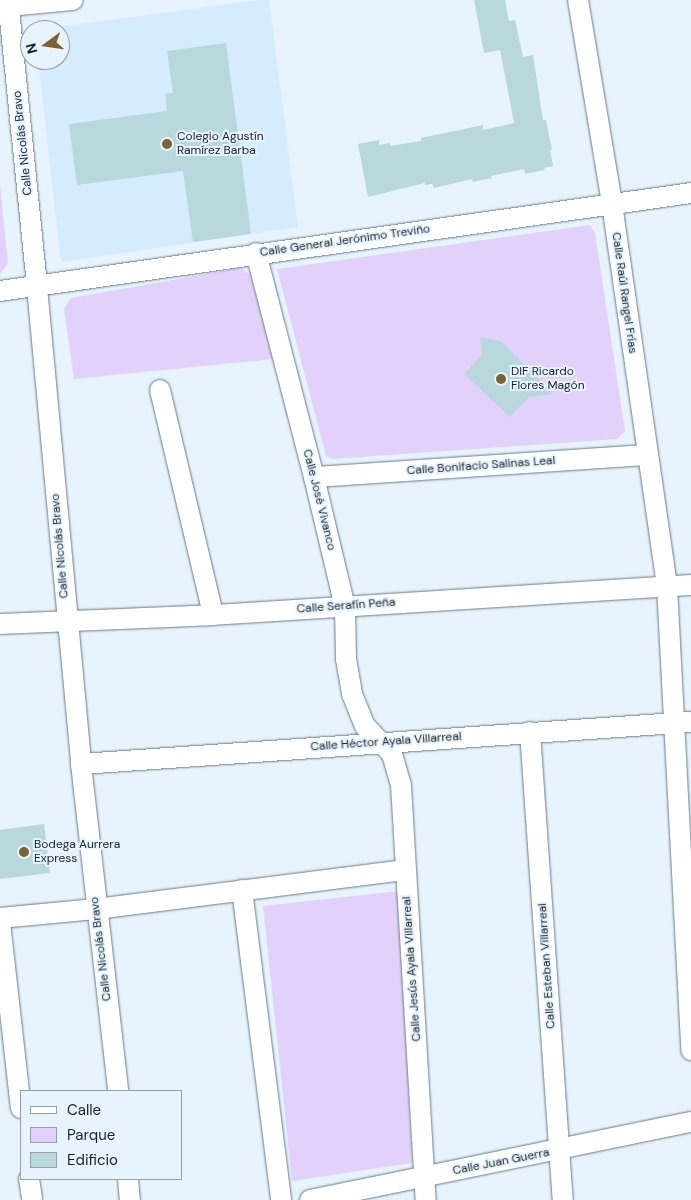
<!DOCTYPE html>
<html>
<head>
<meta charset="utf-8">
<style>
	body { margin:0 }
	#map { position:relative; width:691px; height:1200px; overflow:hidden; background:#e7f4fe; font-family:"DM Sans",sans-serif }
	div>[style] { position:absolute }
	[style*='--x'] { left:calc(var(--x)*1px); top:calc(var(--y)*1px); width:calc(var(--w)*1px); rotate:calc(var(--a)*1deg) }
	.built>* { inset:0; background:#d4ecfd }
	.green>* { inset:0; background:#e2d2fb }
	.building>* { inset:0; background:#b9d8dc }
	.roads { filter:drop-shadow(0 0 1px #667a89) drop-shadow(0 0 1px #667a89) }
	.minor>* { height:20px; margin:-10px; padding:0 10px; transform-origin:10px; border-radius:10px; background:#fff }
	.dots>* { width:14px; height:14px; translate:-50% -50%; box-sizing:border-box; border:2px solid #e7f4fe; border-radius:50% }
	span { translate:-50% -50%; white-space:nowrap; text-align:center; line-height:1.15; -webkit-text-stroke:4px #e7f4fe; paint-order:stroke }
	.poi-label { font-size:12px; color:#192127 }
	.left { translate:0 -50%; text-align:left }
	.street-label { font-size:12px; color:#192127 }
	.legend { position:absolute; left:20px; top:1090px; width:162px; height:90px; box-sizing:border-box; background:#e7f4fe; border:1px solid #95a0a8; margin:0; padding:6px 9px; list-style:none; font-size:15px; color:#192127 }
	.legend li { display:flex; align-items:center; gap:10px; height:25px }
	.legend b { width:25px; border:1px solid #95a0a8 }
	.north { position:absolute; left:20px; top:20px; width:50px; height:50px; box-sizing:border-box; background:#e7f4fe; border:1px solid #95a0a8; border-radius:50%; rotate:256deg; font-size:14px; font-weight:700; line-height:20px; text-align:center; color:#192127 }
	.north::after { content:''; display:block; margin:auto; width:18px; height:22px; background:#7c6133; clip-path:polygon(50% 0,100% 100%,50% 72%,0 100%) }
</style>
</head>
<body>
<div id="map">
	<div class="built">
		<i style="clip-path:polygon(260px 0,269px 0,298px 227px,61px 262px,38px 60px,60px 60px,60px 30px,35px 30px)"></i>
	</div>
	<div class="green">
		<i style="clip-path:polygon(0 184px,8px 263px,0 274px)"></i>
		<i style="clip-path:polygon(590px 225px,595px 233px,625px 431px,617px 439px,333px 459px,326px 456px,277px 269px)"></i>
		<i style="clip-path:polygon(240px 268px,250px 274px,273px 359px,74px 379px,64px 309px,71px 298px)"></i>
		<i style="clip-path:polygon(399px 891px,412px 1163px,292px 1181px,263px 906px)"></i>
	</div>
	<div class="building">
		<i style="clip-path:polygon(474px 0,505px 0,509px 21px,515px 20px,523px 57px,533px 55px,543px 120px,546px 120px,552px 150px,550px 150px,553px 166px,544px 168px,545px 170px,525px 174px,524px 169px,491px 176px,492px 178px,473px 182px,472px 179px,434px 188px,432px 184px,425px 185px,425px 183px,368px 197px,358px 144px,379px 140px,379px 145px,390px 143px,390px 146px,421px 141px,421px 138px,483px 125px,483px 130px,514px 123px,500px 50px,484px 53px)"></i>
		<i style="clip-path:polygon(226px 43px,251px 234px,193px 242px,183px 171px,77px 185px,69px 124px,167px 111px,165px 94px,173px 93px,167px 51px)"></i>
		<i style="clip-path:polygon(480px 337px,501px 341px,553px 394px,529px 397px,510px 417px,464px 374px,482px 355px)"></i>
		<i style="clip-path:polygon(44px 824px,50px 873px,0 879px,0 830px)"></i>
	</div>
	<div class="roads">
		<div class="minor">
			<i style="--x:8;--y:0;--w:288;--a:84.2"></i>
			<i style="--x:37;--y:287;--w:479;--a:84.7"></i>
			<i style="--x:81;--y:764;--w:329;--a:83.5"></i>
			<i style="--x:578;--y:0;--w:207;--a:80.5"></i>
			<i style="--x:612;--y:204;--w:386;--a:81.8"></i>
			<i style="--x:667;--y:586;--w:465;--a:87"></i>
			<i style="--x:0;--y:7;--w:73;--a:-5.5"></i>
			<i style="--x:256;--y:253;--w:231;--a:75.5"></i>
			<i style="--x:314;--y:477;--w:134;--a:76.6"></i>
			<i style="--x:345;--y:607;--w:52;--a:88.9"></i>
			<i style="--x:346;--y:659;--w:36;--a:80"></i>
			<i style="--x:352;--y:694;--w:35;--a:68"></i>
			<i style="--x:365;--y:726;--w:39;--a:46"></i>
			<i style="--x:392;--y:754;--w:32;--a:74"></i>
			<i style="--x:401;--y:785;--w:416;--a:86.6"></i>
			<i style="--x:0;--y:291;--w:698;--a:-8.07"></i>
			<i style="--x:160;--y:390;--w:231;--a:76.7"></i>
			<i style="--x:314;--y:477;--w:334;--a:-3.8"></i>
			<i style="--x:0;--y:624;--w:213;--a:-2.4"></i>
			<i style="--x:213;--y:615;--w:479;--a:-3.6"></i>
			<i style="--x:530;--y:732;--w:469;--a:86"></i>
			<i style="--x:81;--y:764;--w:611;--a:-3.94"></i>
			<i style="--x:242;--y:890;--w:312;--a:82.8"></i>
			<i style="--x:0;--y:918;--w:96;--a:-5.4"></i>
			<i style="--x:96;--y:909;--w:312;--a:-7.2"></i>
			<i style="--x:0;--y:922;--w:187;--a:83.6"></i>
			<i style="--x:29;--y:1179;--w:19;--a:81"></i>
			<i style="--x:128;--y:1179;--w:21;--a:85"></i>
			<i style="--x:310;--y:1200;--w:389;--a:-11.6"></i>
		</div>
	</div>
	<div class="dots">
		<i style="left:167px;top:144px;background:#7c6133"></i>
		<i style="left:501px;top:379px;background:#7c6133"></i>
		<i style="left:24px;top:852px;background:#7c6133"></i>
	</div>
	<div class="poi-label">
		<span class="left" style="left:177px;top:144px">Colegio Agustín<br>Ramírez Barba</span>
		<span class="left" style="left:511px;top:379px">DIF Ricardo<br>Flores Magón</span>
		<span class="left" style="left:34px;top:852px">Bodega Aurrera<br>Express</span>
	</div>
	<div class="street-label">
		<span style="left:23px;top:143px;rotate:-96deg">Calle Nicolás Bravo</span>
		<span style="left:345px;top:241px;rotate:-8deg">Calle General Jerónimo Treviño</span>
		<span style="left:624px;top:293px;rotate:82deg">Calle Raúl Rangel Frías</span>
		<span style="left:481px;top:466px;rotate:-4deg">Calle Bonifacio Salinas Leal</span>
		<span style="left:319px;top:500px;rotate:76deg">Calle José Vivanco</span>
		<span style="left:60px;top:546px;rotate:-95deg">Calle Nicolás Bravo</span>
		<span style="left:346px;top:606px;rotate:-4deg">Calle Serafín Peña</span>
		<span style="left:386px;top:742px;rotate:-4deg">Calle Héctor Ayala Villarreal</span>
		<span style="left:101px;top:949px;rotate:-97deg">Calle Nicolás Bravo</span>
		<span style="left:547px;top:966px;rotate:-94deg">Calle Esteban Villarreal</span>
		<span style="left:412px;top:969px;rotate:-94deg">Calle Jesús Ayala Villarreal</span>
		<span style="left:501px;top:1162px;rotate:-11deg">Calle Juan Guerra</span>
	</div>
	<ul class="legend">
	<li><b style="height:6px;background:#fff"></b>Calle</li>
	<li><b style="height:14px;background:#e2d2fb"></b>Parque</li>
	<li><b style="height:14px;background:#b9d8dc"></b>Edificio</li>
	</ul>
	<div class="north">N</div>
</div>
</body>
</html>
